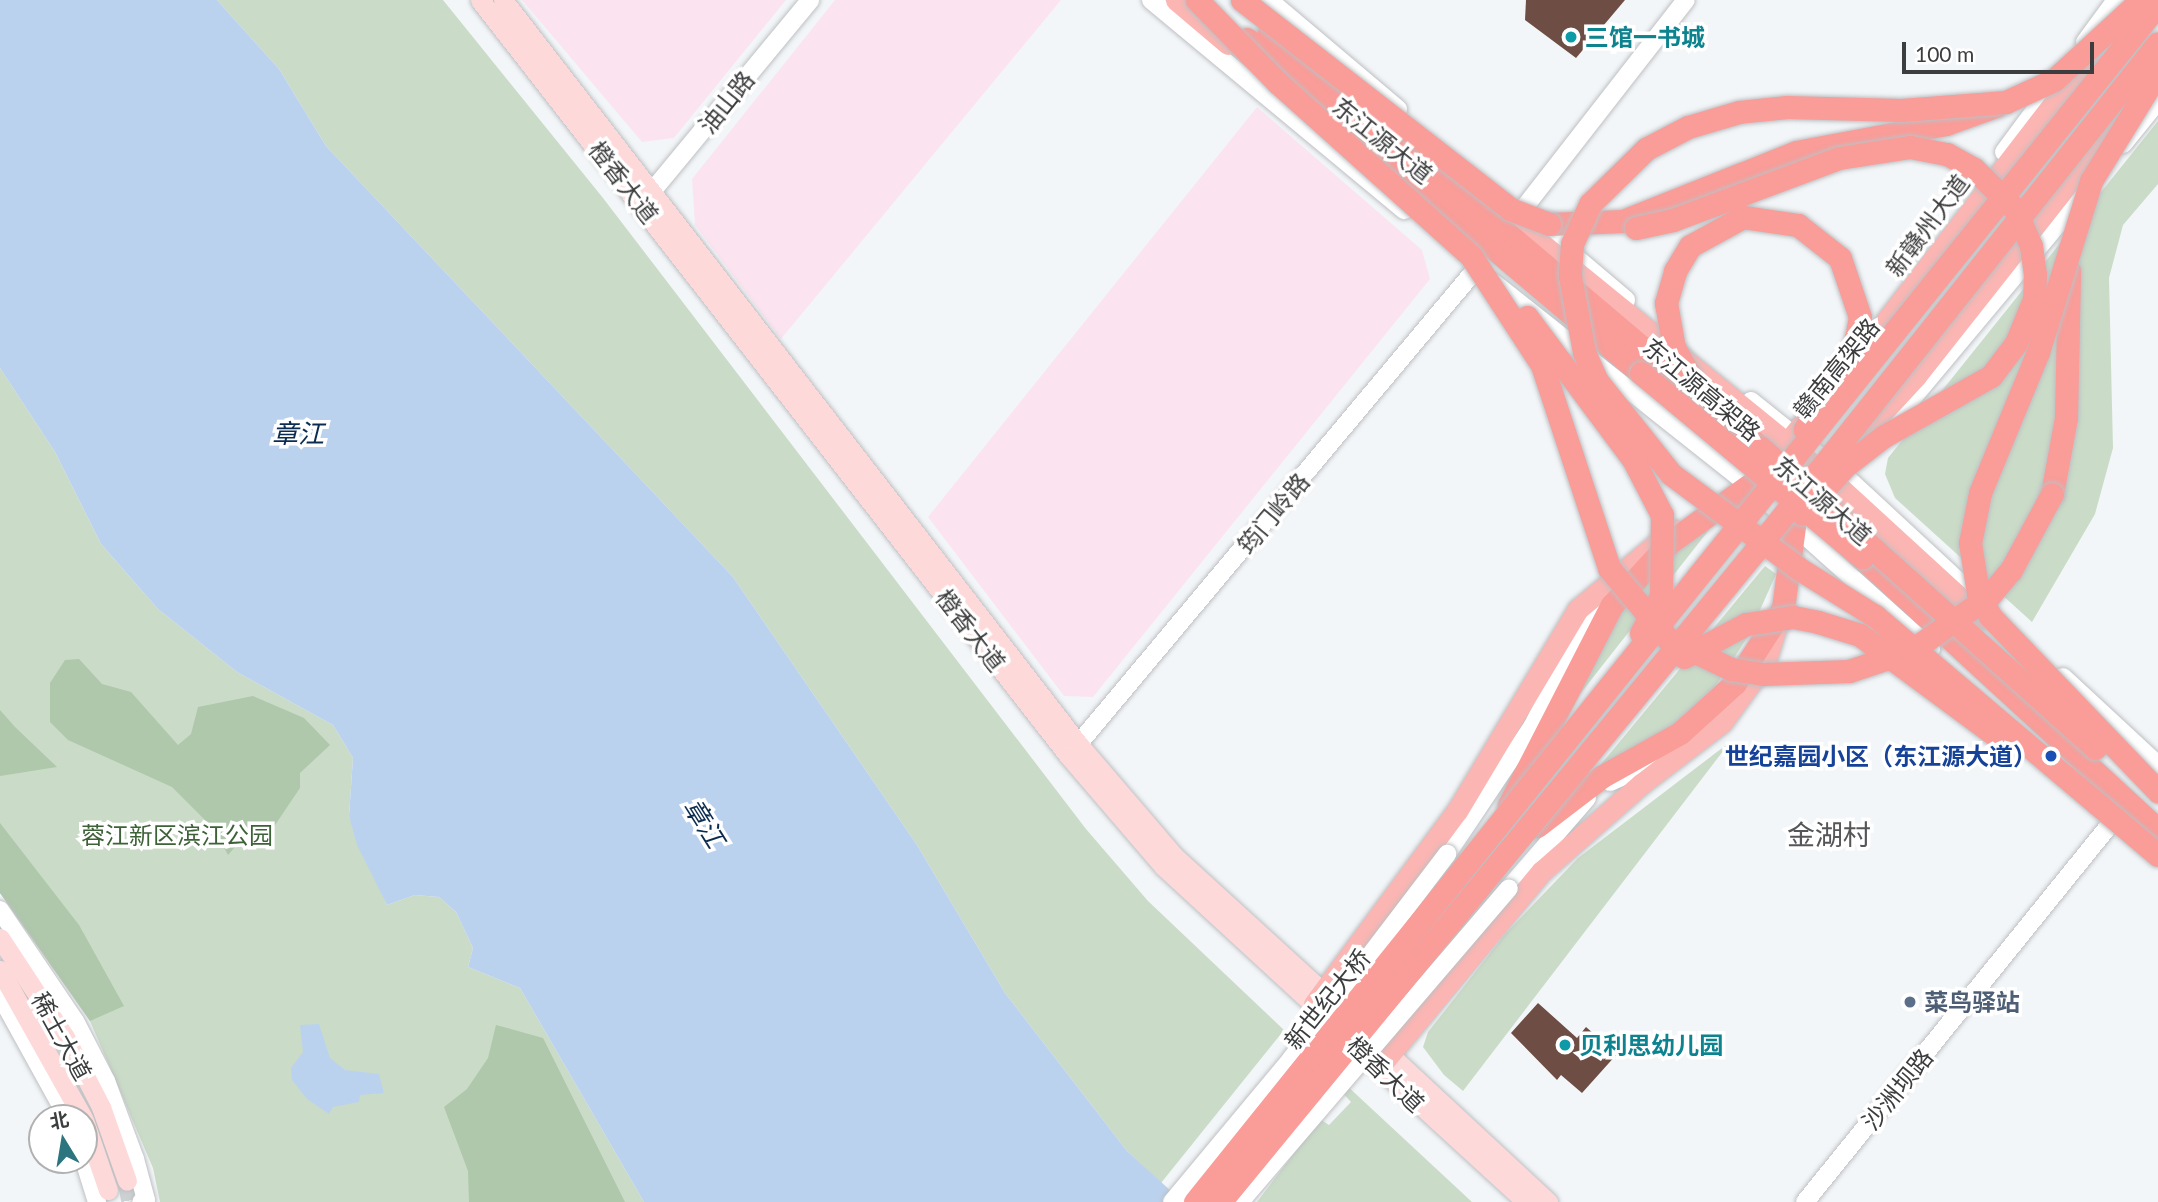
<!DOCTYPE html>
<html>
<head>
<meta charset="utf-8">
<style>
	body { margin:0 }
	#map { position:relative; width:2158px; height:1202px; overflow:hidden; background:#f3f6f8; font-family:Lato,"Noto Sans SC",sans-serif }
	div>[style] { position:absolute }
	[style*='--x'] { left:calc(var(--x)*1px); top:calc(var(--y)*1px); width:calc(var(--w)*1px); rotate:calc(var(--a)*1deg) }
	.commercial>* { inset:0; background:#fbe4f0 }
	.green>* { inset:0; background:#cadcc7 }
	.forest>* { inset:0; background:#afc7ab }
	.water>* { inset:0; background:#bbd2ee }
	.building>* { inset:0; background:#6d4d44 }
	.secondary-tunnel>* { height:19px; margin-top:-9.5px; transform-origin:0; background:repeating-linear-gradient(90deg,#ced1d3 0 19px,transparent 0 29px) }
	.roads { filter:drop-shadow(0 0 2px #bec0c3) drop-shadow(0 0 2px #bec0c3) }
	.tertiary>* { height:18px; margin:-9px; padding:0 9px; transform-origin:9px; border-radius:9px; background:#fff }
	.secondary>* { height:19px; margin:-9.5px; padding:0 9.5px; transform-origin:9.5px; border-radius:9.5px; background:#fddad9 }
	.primary>* { height:21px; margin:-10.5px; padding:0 10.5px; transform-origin:10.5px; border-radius:10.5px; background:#fbb5b2 }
	.trunk>* { height:23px; margin:-11.5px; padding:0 11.5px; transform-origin:11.5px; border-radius:11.5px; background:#fa9c98 }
	.bridges { filter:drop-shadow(0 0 2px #bec0c3) drop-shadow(0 0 2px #bec0c3) }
	.tertiary-bridge>* { height:18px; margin:-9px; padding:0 9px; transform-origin:9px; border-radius:9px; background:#fff }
	.trunk-bridge>* { height:23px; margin:-11.5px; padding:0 11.5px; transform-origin:11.5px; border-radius:11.5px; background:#fa9c98 }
	.dots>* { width:19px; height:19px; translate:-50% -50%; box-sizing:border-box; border:4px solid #fff; border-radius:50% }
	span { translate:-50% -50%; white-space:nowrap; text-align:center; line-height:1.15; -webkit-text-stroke:7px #fff; paint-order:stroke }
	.culture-label { font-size:24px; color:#0d838f; font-weight:700 }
	.left { translate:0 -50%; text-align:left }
	.street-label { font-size:24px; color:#3c3d3e }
	.transit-label { font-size:24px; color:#164399; font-weight:700 }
	.right { translate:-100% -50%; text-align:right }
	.park-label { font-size:24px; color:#3e6238 }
	.service-label { font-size:24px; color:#4e5e75; font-weight:700 }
	.water-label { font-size:26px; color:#0b2c50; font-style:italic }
	.quarter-label { font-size:28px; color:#545658 }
	.north { position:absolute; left:28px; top:1104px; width:70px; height:70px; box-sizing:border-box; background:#fff; border:2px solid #b1b1b2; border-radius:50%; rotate:349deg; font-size:19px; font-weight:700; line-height:28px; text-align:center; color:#3c3d3e }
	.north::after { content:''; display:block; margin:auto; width:24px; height:32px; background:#2c747e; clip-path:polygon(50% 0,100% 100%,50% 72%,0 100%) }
	.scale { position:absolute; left:1902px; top:42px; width:192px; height:32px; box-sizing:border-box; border:4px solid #3c3d3e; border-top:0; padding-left:9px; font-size:21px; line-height:24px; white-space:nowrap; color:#3c3d3e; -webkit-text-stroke:5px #fff; paint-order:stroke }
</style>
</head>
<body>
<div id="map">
	<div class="commercial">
		<i style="clip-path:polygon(522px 0,786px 0,674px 138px,642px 142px)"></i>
		<i style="clip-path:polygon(835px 0,1061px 0,781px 339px,695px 225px,692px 179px)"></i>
		<i style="clip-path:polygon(1257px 107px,1422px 250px,1430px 279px,1093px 697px,1064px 696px,928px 517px)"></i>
	</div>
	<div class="green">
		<i style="clip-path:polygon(217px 0,443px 0,603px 198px,1086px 829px,1148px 901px,1284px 1030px,1161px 1183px,1127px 1151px,1005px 993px,917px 845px,733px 577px,326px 146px,279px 69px)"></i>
		<i style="clip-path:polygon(2158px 121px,2158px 184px,2123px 225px,2109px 278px,2113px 448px,2095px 514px,2032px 622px,1895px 498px,1885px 474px,1888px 458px)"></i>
		<i style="clip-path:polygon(0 368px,55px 452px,101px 544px,158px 609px,237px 672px,333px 725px,353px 758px,349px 816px,387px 905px,415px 895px,439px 897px,456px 912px,473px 948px,468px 967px,520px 988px,644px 1202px,160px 1202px,153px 1168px,90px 1021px,0 893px)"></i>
		<i style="clip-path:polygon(1716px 521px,1558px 722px,1601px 637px,1639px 583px,1677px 544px)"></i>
		<i style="clip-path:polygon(1765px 566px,1776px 574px,1749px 635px,1716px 685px,1670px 728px,1588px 780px)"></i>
		<i style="clip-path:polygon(1730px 742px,1463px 1091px,1444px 1075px,1423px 1047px,1428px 1032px,1506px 933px,1578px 858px)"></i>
		<i style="clip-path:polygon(1344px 1083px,1472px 1202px,1257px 1202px,1320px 1119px,1329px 1125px,1351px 1102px,1338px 1088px)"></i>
	</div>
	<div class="forest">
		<i style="clip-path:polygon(79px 659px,102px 684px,131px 692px,178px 745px,191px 734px,198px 707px,253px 696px,304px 718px,330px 745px,300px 773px,300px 788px,273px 828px,248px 832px,228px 855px,214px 829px,172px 787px,68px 740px,50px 722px,50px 683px,65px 660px)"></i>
		<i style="clip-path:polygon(0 710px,15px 727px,57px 767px,0 776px)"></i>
		<i style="clip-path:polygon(0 823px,79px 925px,124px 1006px,90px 1021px,0 893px)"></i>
		<i style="clip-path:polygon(496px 1025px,543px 1038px,625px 1202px,469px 1202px,468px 1171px,444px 1107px,467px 1089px,488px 1058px)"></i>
	</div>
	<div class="water">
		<i style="clip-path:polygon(0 0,217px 0,279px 69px,326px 146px,733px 577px,917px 845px,1005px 993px,1127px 1151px,1183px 1202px,644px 1202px,520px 988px,468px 967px,473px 948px,456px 912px,439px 897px,415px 895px,387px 905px,357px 845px,349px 816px,353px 758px,333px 725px,237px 672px,158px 609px,101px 544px,55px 452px,0 368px)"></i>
		<i style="clip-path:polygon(319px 1024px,330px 1058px,345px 1070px,379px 1074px,384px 1093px,360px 1095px,359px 1102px,333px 1107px,329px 1114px,307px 1099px,292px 1080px,291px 1068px,303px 1052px,300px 1025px)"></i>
	</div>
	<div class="building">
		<i style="clip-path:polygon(1526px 0,1625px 0,1576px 58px,1525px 20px)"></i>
		<i style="clip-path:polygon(1538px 1003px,1577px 1038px,1586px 1027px,1617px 1054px,1582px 1093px,1561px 1075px,1557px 1080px,1511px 1033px)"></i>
	</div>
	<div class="secondary-tunnel">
		<i style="--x:127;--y:1181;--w:21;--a:79"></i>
	</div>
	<div class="roads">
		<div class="tertiary">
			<i style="--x:1151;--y:0;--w:329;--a:39.7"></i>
			<i style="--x:1269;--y:0;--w:169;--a:40.2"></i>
			<i style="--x:2085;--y:42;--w:52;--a:-53.6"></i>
			<i style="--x:2123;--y:144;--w:55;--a:-50.9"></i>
			<i style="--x:2004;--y:152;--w:91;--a:-53.5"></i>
			<i style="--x:644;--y:201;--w:261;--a:-50.4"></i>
			<i style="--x:1533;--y:221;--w:122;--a:40.3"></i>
			<i style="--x:1513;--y:222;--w:281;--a:-52.1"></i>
			<i style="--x:1494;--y:283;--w:325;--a:38.4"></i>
			<i style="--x:1749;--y:485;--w:245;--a:42"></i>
			<i style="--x:1751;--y:401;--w:122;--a:38.7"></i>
			<i style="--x:1846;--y:477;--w:187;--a:42.8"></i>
			<i style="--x:1884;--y:432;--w:315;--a:-50.1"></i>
			<i style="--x:2063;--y:677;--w:129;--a:42.8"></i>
			<i style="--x:1070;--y:754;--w:633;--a:-50.07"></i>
			<i style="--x:1610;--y:782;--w:59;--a:-24"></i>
			<i style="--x:1447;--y:854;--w:153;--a:-56.2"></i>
			<i style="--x:1532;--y:727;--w:120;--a:-62.8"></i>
			<i style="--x:1587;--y:620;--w:36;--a:-53"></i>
			<i style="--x:1509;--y:888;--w:119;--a:-49.1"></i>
			<i style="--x:0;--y:910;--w:134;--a:56"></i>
			<i style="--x:75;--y:1021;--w:68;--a:62.7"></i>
			<i style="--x:106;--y:1081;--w:83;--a:69.6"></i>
			<i style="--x:135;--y:1159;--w:42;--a:75"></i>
			<i style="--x:146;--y:1200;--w:5;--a:158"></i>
			<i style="--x:0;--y:995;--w:141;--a:61.1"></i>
			<i style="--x:84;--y:1160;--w:44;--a:72.8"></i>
			<i style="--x:1805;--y:1202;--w:501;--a:-51.07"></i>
		</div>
		<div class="secondary">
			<i style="--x:480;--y:0;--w:957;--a:52.09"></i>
			<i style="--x:1068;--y:755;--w:146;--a:49.4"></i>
			<i style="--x:1163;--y:866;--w:219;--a:42.6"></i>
			<i style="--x:503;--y:0;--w:942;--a:52.29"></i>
			<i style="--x:1079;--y:745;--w:146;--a:49.4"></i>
			<i style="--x:1174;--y:856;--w:218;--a:42.4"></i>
			<i style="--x:0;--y:938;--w:118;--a:56.7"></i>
			<i style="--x:65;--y:1037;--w:79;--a:62.8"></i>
			<i style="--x:101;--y:1107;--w:78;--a:70.6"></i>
			<i style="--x:0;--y:970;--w:170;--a:60.7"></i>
			<i style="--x:1379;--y:1045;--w:231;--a:42.9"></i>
			<i style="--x:1368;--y:1057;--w:214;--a:42.5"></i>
			<i style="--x:84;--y:1120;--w:74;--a:71.1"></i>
		</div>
		<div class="primary">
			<i style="--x:1176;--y:0;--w:68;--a:40.2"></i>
			<i style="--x:1494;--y:205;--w:428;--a:39.1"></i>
			<i style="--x:1826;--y:475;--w:212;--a:42.5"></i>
			<i style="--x:1849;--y:369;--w:395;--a:-52.4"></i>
			<i style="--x:1837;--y:462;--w:117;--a:-47.4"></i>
			<i style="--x:1916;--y:376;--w:337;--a:-51.7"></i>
			<i style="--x:1764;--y:471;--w:76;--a:-50.9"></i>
			<i style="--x:1314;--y:1004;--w:240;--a:-53.5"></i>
			<i style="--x:1457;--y:811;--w:235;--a:-59.1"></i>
			<i style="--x:1578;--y:609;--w:124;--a:-39.7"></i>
			<i style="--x:1379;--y:1067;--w:255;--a:-50.3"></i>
			<i style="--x:1542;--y:871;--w:132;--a:-41.3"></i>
			<i style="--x:1641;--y:784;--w:102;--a:-37.4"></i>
			<i style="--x:1722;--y:722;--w:73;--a:-53.9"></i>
			<i style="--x:1765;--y:663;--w:41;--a:-72.9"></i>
		</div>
		<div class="trunk">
			<i style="--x:1269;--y:32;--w:644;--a:40.22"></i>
			<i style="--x:1247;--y:39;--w:517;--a:40.29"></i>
			<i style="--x:1549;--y:224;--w:74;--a:-2.3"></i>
			<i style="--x:1623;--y:221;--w:186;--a:-21.7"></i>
			<i style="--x:1796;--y:152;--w:153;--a:-10.6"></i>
			<i style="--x:1946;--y:124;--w:53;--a:-19.8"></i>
			<i style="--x:2052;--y:494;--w:77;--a:-79.6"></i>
			<i style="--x:2066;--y:418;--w:147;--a:-88.8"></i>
			<i style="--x:1862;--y:557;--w:403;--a:42.7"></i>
			<i style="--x:1509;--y:805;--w:225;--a:-62.8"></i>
			<i style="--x:1612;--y:605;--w:84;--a:-47.4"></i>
			<i style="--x:1669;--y:543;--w:111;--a:-35.8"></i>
			<i style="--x:1537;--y:826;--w:81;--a:-37.4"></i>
			<i style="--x:1601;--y:777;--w:90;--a:-29.1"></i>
			<i style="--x:1680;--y:733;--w:74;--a:-42.3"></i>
			<i style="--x:1735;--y:683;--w:89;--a:-57.4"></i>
			<i style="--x:1783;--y:608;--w:97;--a:-82.3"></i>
		</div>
	</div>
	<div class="bridges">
		<div class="tertiary-bridge">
			<i style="--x:1172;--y:1202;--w:186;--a:-50.2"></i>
			<i style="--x:1291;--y:1059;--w:258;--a:-52.7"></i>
			<i style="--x:1240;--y:1202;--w:413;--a:-49.4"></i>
		</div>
		<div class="trunk-bridge">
			<i style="--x:1197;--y:0;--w:115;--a:45.7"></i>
			<i style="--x:1277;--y:82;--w:261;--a:41.9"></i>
			<i style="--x:1471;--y:256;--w:130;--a:56.9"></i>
			<i style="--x:1542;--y:365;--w:214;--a:71.7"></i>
			<i style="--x:1609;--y:568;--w:92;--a:50.3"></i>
			<i style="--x:1668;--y:639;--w:70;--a:25.5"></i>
			<i style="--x:1731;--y:669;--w:32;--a:9"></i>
			<i style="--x:1763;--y:674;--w:86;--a:-2"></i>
			<i style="--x:1849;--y:671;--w:66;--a:-18.4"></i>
			<i style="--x:1912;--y:650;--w:94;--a:-35"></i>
			<i style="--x:1989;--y:596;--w:34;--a:-50"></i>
			<i style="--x:2011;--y:570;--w:86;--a:-61.7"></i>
			<i style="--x:1242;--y:0;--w:340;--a:37.9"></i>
			<i style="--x:1510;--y:209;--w:42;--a:21"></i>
			<i style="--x:2141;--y:0;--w:118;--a:137.4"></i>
			<i style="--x:2054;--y:80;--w:53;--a:155.4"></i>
			<i style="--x:2006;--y:102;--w:105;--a:175.6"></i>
			<i style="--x:1901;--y:110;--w:114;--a:-178.5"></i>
			<i style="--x:1787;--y:107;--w:48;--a:174.1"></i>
			<i style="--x:1739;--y:112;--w:53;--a:163.6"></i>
			<i style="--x:1688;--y:127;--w:47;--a:152.4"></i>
			<i style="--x:1646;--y:149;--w:78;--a:135.5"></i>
			<i style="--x:1590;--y:204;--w:44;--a:114.2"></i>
			<i style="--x:1572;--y:244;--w:32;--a:94"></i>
			<i style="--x:1570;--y:276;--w:77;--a:79.6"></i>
			<i style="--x:1584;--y:352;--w:32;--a:66"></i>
			<i style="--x:1597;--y:381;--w:119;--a:51.5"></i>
			<i style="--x:1671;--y:474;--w:158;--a:36.5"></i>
			<i style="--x:1798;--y:568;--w:91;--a:31.9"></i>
			<i style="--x:1875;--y:616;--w:370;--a:40.2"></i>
			<i style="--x:2158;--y:72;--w:128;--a:121.6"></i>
			<i style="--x:2091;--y:181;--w:179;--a:107.2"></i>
			<i style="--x:2038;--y:352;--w:152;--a:112.4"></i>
			<i style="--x:1980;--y:493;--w:51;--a:101.3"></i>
			<i style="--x:1970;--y:543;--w:51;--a:80.9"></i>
			<i style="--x:1978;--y:593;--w:26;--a:62"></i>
			<i style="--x:1990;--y:616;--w:243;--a:46.2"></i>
			<i style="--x:1636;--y:228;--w:38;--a:-12"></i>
			<i style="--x:1673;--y:220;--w:177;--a:-20.5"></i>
			<i style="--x:1839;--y:158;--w:72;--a:-8.8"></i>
			<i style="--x:1910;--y:147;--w:38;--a:11"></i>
			<i style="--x:1947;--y:154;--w:31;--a:29"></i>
			<i style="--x:1974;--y:169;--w:57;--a:44.3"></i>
			<i style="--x:2015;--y:209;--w:40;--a:66.6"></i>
			<i style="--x:2031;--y:246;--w:28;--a:82"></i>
			<i style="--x:2035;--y:274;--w:25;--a:92"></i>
			<i style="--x:2034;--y:299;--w:48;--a:112.2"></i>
			<i style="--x:2016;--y:343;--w:41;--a:127.1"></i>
			<i style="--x:1991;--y:376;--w:123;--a:150.7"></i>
			<i style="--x:1884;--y:436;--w:49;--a:142.4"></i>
			<i style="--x:1845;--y:466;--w:64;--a:131.9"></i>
			<i style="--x:1527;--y:317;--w:177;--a:53.3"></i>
			<i style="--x:1633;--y:459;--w:63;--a:62.6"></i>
			<i style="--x:1662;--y:515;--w:81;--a:90.7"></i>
			<i style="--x:1661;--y:596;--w:42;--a:118.4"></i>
			<i style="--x:1641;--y:373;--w:288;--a:39.8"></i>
			<i style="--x:1692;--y:380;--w:37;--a:-119"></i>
			<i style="--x:1674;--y:348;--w:46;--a:-100.1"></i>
			<i style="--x:1666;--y:303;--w:33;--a:-74"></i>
			<i style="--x:1675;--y:271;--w:29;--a:-59"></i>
			<i style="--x:1690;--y:246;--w:60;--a:-28.7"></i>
			<i style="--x:1743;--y:217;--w:56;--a:8.3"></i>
			<i style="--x:1798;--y:225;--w:53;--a:38.2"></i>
			<i style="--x:1840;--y:258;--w:62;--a:71.3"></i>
			<i style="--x:1860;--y:317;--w:31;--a:101"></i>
			<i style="--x:1854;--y:347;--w:96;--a:120.9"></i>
			<i style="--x:1761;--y:448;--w:449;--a:41.9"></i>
			<i style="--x:1684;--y:657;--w:70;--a:-28"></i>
			<i style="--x:1746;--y:624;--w:48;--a:-8.5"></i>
			<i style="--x:1793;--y:617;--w:25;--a:11"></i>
			<i style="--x:1818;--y:622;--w:44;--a:17.2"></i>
			<i style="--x:1860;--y:635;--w:177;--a:36.5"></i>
			<i style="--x:1195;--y:1202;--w:1537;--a:-51.21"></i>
			<i style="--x:1220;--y:1202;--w:843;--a:-50.59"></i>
			<i style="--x:1755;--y:551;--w:648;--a:-51.57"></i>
		</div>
	</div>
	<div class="dots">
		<i style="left:1571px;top:37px;background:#0f9aa8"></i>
		<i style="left:2051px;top:756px;background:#1a4fb4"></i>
		<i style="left:1910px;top:1002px;background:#5c6f8a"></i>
		<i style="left:1565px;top:1045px;background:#0f9aa8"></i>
	</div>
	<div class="culture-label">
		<span class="left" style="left:1585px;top:37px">三馆一书城</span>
		<span class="left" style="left:1579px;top:1045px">贝利思幼儿园</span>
	</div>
	<div class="street-label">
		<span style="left:726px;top:102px;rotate:-51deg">油山路</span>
		<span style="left:1383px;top:140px;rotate:39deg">东江源大道</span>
		<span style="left:624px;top:182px;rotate:52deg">橙香大道</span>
		<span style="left:1927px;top:225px;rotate:-53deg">新赣州大道</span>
		<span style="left:1836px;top:368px;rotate:-51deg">赣南高架路</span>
		<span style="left:1702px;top:389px;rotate:40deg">东江源高架路</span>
		<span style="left:1823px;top:500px;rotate:41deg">东江源大道</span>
		<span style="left:1273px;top:513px;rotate:-50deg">筠门岭路</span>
		<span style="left:971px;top:630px;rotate:52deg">橙香大道</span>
		<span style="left:1327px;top:999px;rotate:-51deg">新世纪大桥</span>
		<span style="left:62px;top:1036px;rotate:61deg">稀土大道</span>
		<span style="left:1386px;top:1074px;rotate:44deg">橙香大道</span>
		<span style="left:1897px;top:1089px;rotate:-51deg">沙洲坝路</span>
	</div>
	<div class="transit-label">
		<span class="right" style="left:2037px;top:756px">世纪嘉园小区（东江源大道）</span>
	</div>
	<div class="park-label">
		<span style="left:177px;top:835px">蓉江新区滨江公园</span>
	</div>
	<div class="service-label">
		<span class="left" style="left:1924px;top:1002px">菜鸟驿站</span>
	</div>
	<div class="water-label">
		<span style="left:298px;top:434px">章江</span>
		<span style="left:704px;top:823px;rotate:58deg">章江</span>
	</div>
	<div class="quarter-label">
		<span style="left:1829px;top:834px">金湖村</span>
	</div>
	<div class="north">北</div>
	<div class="scale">100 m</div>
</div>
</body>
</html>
